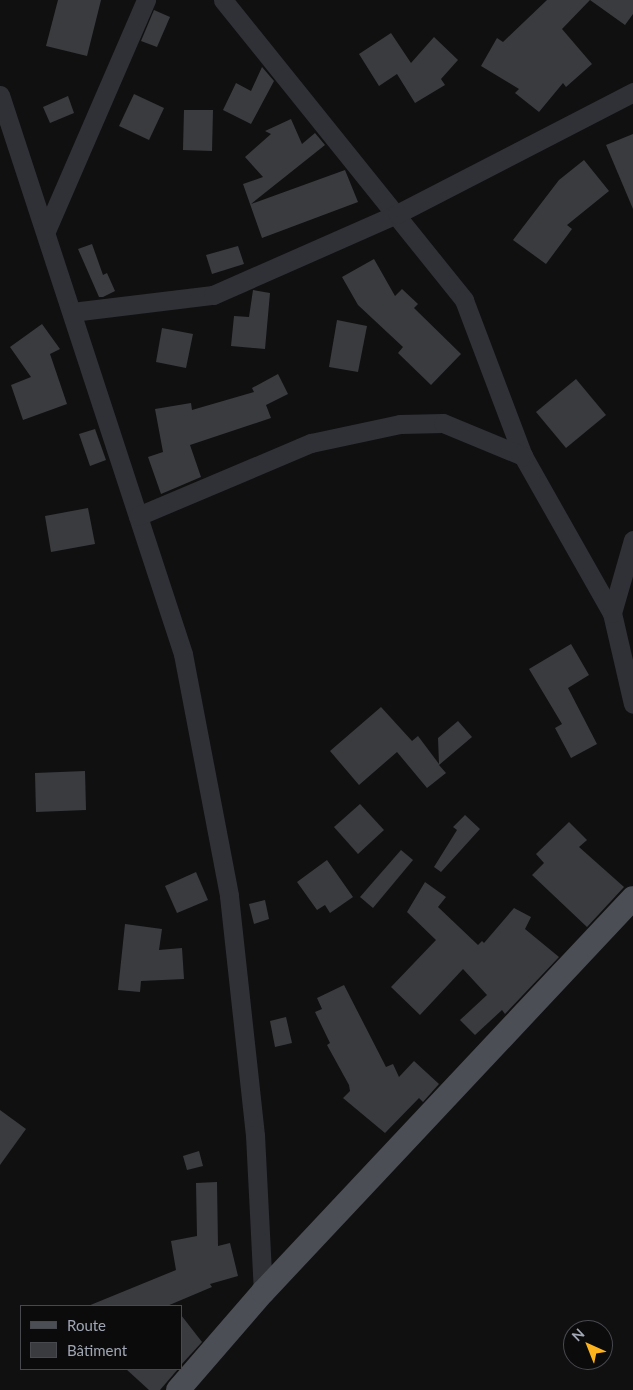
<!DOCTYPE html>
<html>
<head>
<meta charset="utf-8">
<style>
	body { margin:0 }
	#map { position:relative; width:633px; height:1390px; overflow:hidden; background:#101011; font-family:Lato,sans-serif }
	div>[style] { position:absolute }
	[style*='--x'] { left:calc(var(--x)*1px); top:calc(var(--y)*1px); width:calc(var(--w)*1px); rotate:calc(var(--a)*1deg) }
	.building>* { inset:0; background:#3a3b3f }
	.minor>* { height:19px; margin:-9.5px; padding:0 9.5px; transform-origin:9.5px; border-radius:9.5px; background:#303136 }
	.major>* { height:24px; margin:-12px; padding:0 12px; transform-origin:12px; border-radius:12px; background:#4c4e56 }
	span { translate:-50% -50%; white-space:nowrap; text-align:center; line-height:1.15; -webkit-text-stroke:4.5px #0b0b0c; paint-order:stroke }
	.legend { position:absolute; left:20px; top:1305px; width:162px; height:65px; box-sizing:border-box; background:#0b0b0c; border:1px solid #47494f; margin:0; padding:6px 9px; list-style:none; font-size:15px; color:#a0a6b3 }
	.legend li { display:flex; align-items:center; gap:10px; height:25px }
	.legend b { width:25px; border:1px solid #47494f }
	.north { position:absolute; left:563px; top:1320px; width:50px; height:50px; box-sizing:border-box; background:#0b0b0c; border:1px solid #47494f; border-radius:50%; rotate:316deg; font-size:14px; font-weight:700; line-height:20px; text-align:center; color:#a0a6b3 }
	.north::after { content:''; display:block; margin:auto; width:18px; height:22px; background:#fcb31d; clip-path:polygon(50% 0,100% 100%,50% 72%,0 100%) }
</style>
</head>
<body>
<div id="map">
	<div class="building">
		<i style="clip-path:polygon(58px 0,101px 0,87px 56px,46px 46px)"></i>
		<i style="clip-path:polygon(547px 0,633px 0,633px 14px,625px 25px,590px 0,562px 29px,592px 64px,566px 87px,563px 83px,539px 112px,515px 93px,519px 89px,481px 66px,497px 38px,503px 42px)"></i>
		<i style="clip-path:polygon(154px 10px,170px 17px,157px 47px,141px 41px)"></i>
		<i style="clip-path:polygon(391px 33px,411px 63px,434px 37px,458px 60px,441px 79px,445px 85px,415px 103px,397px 74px,379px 86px,359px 54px)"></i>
		<i style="clip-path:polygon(262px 67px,274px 81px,251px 124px,223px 110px,236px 83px,251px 91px)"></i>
		<i style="clip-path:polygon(134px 94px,164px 108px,149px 140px,119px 126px)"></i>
		<i style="clip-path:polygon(68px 96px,74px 113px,50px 123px,43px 107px)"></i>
		<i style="clip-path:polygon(184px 110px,213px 110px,212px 151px,183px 150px)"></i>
		<i style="clip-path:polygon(291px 119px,302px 144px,315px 133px,325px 145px,251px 204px,345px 170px,358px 202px,262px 238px,243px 184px,263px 177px,245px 157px,271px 134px,265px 131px)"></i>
		<i style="clip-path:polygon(633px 134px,633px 209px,606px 145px)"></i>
		<i style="clip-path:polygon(584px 160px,609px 191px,567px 225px,572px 229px,546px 264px,513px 240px,559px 180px)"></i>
		<i style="clip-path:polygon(92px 244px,103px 275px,107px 273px,115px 291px,103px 297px,99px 297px,78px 249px)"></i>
		<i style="clip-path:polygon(238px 246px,244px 264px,212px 274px,206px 255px)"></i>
		<i style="clip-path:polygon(374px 259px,395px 296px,402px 289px,418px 304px,414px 308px,461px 354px,431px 385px,398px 353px,403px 347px,358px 305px,342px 277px)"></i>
		<i style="clip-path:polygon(253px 290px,270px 293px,265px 349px,231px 346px,234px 316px,249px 317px)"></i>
		<i style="clip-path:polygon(337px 320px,367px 326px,358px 372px,329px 367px)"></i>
		<i style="clip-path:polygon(42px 324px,60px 349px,50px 354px,67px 404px,23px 420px,11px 385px,31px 377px,10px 347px)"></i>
		<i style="clip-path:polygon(162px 328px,193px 334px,186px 368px,156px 362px)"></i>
		<i style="clip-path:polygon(278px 374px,288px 394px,266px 405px,271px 418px,190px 445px,201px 477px,161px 494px,148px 457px,163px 452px,155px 409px,191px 403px,192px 410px,254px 392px,252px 388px)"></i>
		<i style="clip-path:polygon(576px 379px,606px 415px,566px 448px,536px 412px)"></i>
		<i style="clip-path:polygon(95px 429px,106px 460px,90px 466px,79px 434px)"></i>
		<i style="clip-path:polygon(88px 508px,95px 544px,51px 552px,45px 516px)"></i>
		<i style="clip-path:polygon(571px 644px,589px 675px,568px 688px,597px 744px,571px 758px,555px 728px,562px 724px,529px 669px)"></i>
		<i style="clip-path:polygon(381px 707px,412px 741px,418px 736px,439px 764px,438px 738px,458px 721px,472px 737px,439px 765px,446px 773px,427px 788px,397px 752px,359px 785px,330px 751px)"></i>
		<i style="clip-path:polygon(85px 771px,86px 810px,36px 812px,35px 773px)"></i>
		<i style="clip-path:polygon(360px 804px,384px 830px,358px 854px,334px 827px)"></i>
		<i style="clip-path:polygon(465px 815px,480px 829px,441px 872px,434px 867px,457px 830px,453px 827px)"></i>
		<i style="clip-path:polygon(569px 822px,587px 840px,579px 847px,624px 887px,587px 927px,532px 875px,544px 863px,536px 854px)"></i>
		<i style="clip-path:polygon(401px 850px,413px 860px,373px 908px,360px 897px)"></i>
		<i style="clip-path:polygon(327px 860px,353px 897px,330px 913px,325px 905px,317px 910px,297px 882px)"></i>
		<i style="clip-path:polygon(196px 872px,208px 900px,177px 913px,165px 886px)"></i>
		<i style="clip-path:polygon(425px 882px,446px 897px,438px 907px,478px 945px,482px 941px,484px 943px,514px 908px,531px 917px,525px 929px,559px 957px,505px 1014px,502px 1010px,475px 1035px,460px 1020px,487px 995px,463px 969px,420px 1015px,391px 987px,436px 940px,407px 912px)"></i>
		<i style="clip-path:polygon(265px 900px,269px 919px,254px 924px,249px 904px)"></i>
		<i style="clip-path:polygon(125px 924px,162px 929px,159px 950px,182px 948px,184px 979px,141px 981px,140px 992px,118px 990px)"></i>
		<i style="clip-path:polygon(344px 985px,386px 1067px,393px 1064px,399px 1077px,414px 1061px,439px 1084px,423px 1102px,419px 1098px,385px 1133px,343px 1098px,350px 1091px,349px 1085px,327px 1045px,330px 1043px,315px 1012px,322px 1009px,317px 998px)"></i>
		<i style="clip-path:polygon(286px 1017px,292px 1043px,275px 1047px,270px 1021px)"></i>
		<i style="clip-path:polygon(0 1110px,26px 1129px,0 1165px)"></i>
		<i style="clip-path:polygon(199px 1151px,203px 1166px,187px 1170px,183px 1156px)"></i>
		<i style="clip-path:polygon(217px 1182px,218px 1246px,230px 1243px,238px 1276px,210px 1284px,212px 1287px,167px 1306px,88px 1306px,176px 1270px,171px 1241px,197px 1236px,196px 1183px)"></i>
		<i style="clip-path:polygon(181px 1315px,202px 1342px,181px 1365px)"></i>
		<i style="clip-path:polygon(126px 1369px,178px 1369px,160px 1390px,149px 1390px)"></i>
	</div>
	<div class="minor">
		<i style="--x:223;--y:0;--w:385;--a:51.2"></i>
		<i style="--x:464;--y:300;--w:167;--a:69.3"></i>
		<i style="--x:523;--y:456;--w:180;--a:60.5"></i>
		<i style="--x:612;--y:613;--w:93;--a:77"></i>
		<i style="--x:0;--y:95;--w:588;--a:71.87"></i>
		<i style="--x:183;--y:654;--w:246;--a:79.2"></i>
		<i style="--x:229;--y:896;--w:240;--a:83.8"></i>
		<i style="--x:255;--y:1135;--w:157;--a:87.1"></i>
		<i style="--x:46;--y:231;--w:252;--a:-66.6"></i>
		<i style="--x:72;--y:312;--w:142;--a:-6.9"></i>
		<i style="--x:213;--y:295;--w:201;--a:-23.8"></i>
		<i style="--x:397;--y:214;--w:266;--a:-27.3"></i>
		<i style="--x:138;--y:516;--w:188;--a:-22.9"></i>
		<i style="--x:311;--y:443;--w:91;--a:-12.1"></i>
		<i style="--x:400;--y:424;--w:43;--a:-1.3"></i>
		<i style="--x:443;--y:423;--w:87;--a:22.4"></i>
		<i style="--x:612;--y:613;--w:76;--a:-74"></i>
	</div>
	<div class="major">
		<i style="--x:178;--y:1390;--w:130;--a:-49.1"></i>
		<i style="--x:263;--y:1292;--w:540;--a:-46.8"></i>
	</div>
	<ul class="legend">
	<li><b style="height:6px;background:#4c4e56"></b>Route</li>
	<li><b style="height:14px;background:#3a3b3f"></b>Bâtiment</li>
	</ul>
	<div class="north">N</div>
</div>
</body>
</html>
